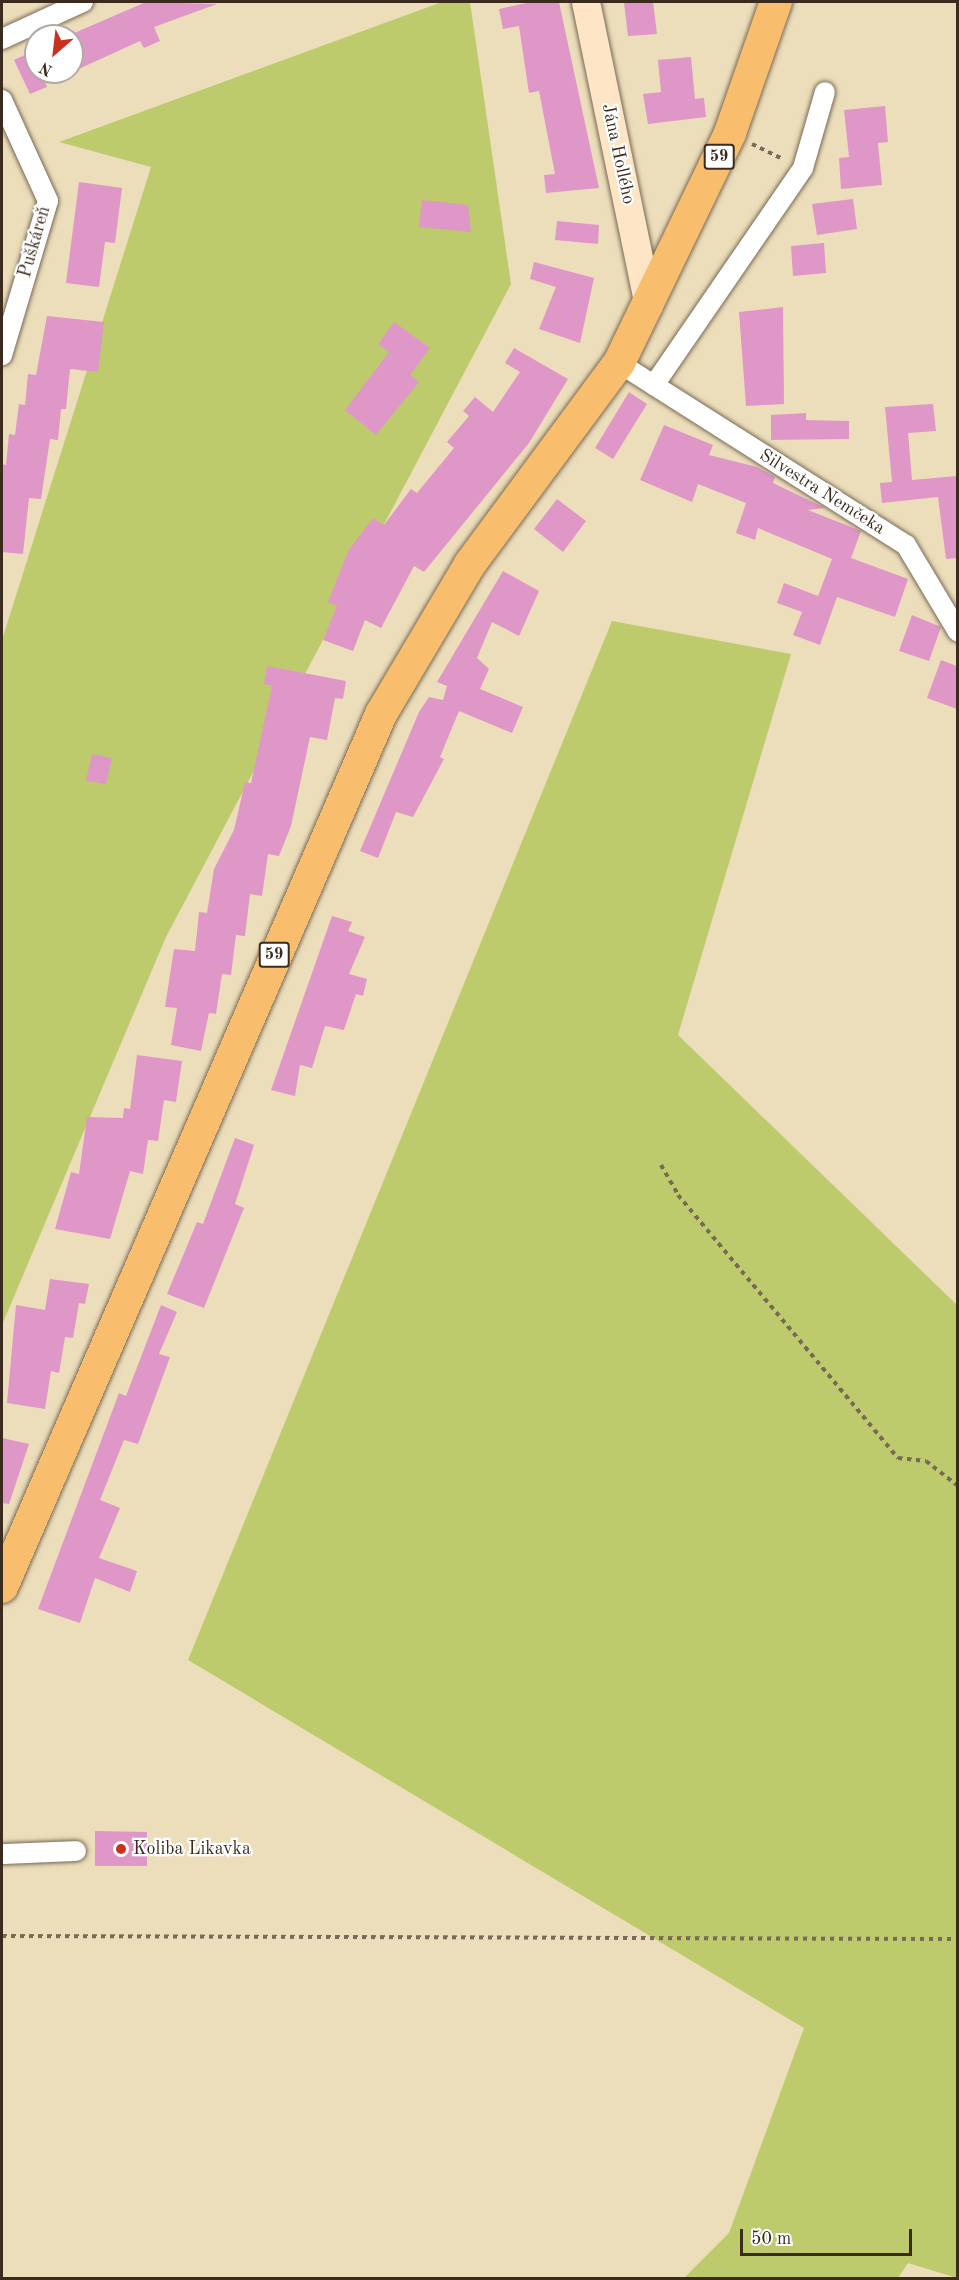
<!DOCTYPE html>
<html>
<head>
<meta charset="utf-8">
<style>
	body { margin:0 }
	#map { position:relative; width:959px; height:2280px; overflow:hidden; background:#ecdebb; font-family:"Old Standard TT",serif }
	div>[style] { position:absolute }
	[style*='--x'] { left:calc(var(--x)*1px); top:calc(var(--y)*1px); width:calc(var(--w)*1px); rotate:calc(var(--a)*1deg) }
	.green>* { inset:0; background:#bdcb6d }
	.building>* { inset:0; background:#df97c7 }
	.path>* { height:4px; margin-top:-2px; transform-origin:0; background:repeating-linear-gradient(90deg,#796955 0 4.5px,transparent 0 9px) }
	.roads { filter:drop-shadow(0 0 2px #796955) drop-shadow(0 0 2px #796955) }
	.street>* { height:20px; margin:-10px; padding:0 10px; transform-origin:10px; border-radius:10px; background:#fff }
	.secondary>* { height:28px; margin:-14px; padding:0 14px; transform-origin:14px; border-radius:14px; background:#fde5c5 }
	.primary>* { height:32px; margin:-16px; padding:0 16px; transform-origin:16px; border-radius:16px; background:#f9be6d }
	.dots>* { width:16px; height:16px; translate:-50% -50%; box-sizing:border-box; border:3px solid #fff; border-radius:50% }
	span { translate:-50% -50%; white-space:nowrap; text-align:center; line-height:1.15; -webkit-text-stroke:4.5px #fff; paint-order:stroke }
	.shield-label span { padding:2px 4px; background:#fff; border:2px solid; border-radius:4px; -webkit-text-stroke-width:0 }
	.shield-label { font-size:16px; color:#3b2a1e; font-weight:700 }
	.street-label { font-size:18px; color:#3b2a1e }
	.poi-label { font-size:18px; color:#3b2a1e }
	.left { translate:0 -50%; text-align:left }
	.frame { position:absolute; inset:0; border:3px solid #3b2a1e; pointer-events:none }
	.north { position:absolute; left:24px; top:24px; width:60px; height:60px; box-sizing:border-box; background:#fff; border:2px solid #b1aaa5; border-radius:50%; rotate:208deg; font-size:16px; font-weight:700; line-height:24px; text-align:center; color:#3b2a1e }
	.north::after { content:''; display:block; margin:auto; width:21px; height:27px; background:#c8321e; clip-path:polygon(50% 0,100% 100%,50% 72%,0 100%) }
	.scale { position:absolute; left:740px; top:2229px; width:172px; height:27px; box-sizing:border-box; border:3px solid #3b2a1e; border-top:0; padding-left:8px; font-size:18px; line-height:21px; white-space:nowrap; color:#3b2a1e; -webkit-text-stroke:4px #fff; paint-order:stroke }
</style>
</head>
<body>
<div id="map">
	<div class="green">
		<i style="clip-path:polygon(442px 2px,470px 2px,511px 284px,166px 937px,2px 1325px,2px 640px,151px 167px,59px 142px)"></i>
		<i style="clip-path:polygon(612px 621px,791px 654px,678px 1035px,957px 1305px,957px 2278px,908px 2263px,898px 2278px,684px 2278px,729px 2233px,804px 2028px,188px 1660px)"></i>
	</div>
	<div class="building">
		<i style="clip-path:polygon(146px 2px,217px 4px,154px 27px,160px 41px,144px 48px,140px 41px,72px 72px,72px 34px)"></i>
		<i style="clip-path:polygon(531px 2px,559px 2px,599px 188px,546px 193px,544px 175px,555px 174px,539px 91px,529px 93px,519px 26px,503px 29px,499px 9px)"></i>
		<i style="clip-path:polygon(653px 2px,657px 34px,628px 36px,624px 3px)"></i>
		<i style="clip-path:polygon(31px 52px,47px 87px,30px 94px,14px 60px)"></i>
		<i style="clip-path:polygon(691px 57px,695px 99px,704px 98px,706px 117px,648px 124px,643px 94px,661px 92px,658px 60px)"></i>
		<i style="clip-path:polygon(885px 106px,888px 142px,878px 143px,882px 185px,841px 189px,839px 158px,849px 157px,844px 110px)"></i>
		<i style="clip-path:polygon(79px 182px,122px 188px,115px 243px,105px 242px,99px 287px,66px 283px)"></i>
		<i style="clip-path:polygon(853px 199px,857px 229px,817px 235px,812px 204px)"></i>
		<i style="clip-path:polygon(422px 200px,468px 205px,471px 232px,419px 227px)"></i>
		<i style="clip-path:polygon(557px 221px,599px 225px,598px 244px,555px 240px)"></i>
		<i style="clip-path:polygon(824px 243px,826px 273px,793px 276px,791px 246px)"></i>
		<i style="clip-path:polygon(534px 262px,594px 278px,580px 343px,539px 329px,556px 287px,530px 279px)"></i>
		<i style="clip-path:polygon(783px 307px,784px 404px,746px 406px,739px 312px)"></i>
		<i style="clip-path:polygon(47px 316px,104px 322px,98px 372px,70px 369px,66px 409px,61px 409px,58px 440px,50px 439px,41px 499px,29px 498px,23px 554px,2px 552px,2px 464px,6px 465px,9px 434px,15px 435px,19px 404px,25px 405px,28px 374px,36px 375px)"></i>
		<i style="clip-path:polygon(394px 322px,430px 348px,410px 375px,419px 382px,376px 435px,345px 410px,389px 352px,378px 344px)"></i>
		<i style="clip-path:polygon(514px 348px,568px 379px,529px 443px,424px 572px,414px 566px,381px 628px,365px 620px,353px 651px,323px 640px,337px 606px,328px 602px,348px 551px,373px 518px,384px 525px,411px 489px,417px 493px,454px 448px,447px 442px,469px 416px,463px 411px,475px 397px,493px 412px,520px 372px,505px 363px)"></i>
		<i style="clip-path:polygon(629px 392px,647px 404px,613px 459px,595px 448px)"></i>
		<i style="clip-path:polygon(933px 404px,936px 431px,908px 433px,912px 480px,957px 476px,957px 558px,946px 559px,938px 497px,882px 503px,880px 483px,892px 482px,885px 407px)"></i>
		<i style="clip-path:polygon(806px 413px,806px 420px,849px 421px,849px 439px,771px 440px,771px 415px)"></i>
		<i style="clip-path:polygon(664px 425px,713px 445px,709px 455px,757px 467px,775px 477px,773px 483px,825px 508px,808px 510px,861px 531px,851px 558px,908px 579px,895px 617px,837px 597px,820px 645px,793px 635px,802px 612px,777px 603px,784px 583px,818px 596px,832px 559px,758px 528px,755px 540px,736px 533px,746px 503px,698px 484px,692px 502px,640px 480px)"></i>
		<i style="clip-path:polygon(557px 499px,586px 521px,563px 552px,534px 529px)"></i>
		<i style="clip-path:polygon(503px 571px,539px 591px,519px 636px,492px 622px,477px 658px,489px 669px,480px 689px,523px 707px,512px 733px,459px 711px,440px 757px,444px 759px,413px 817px,396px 812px,378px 858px,360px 851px,419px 712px,429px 697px,443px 700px,447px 686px,437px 682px)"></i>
		<i style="clip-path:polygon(912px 615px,941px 627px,929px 661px,899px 651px)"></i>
		<i style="clip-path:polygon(941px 660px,957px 666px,957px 709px,927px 698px)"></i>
		<i style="clip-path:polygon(267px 666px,346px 681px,343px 699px,335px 698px,327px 740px,310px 737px,291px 826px,279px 856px,268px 854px,262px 896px,250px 894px,245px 936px,236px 935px,231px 975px,222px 974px,216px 1014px,209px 1013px,201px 1051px,171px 1045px,177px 1008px,165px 1007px,174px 949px,195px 951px,199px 912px,207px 913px,214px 869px,234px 830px,245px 782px,251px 783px,272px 686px,264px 684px)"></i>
		<i style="clip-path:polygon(92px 754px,112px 758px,106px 784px,86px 781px)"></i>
		<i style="clip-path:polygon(332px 916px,352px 922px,348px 931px,365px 937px,349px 974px,367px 979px,363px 996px,356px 994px,344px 1030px,325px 1026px,312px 1068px,300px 1065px,295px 1096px,271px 1090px)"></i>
		<i style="clip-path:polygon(137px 1055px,182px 1061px,176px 1102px,164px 1100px,158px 1141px,148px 1140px,143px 1174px,130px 1171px,110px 1239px,55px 1229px,71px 1172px,79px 1174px,87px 1117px,123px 1118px,124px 1108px,130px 1109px)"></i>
		<i style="clip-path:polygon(235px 1138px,254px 1145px,235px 1204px,244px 1208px,204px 1308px,167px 1294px,197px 1222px,203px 1224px)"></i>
		<i style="clip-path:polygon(50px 1279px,89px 1284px,85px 1304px,79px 1303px,73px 1338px,65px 1337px,59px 1373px,51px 1371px,45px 1409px,7px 1403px,16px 1305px,45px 1310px)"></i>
		<i style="clip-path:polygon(161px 1305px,177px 1312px,159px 1354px,170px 1357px,138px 1444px,124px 1440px,100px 1500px,120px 1508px,99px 1558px,137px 1571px,130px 1592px,95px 1578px,80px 1623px,38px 1609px,119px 1393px,126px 1396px)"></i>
		<i style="clip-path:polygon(2px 1438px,29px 1444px,9px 1504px,2px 1503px)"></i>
		<i style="clip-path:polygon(95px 1831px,147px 1832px,147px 1866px,95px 1866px)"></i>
	</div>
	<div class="path">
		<i style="--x:752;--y:144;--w:34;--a:26"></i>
		<i style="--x:661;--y:1165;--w:34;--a:60"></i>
		<i style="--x:678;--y:1195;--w:343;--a:50.1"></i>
		<i style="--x:898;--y:1458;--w:28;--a:6"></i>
		<i style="--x:926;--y:1461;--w:41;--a:38"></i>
		<i style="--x:2;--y:1936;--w:956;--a:0.18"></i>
	</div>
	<div class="roads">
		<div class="street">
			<i style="--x:2;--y:39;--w:89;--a:-24.6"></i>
			<i style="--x:2;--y:100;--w:111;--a:65.5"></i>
			<i style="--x:48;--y:201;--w:161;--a:106.6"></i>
			<i style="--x:619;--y:363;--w:340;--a:32.4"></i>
			<i style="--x:906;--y:545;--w:101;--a:59.1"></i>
			<i style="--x:654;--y:385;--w:263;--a:-55.5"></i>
			<i style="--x:803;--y:168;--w:79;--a:-73.9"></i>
			<i style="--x:2;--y:1854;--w:74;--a:-2.3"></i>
		</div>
		<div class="secondary">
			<i style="--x:586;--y:2;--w:310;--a:78.3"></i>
		</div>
		<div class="primary">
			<i style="--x:2;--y:1587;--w:952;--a:-66.53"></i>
			<i style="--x:381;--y:714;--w:174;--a:-59.3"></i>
			<i style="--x:470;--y:564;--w:250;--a:-53.5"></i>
			<i style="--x:619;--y:363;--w:255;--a:-64.2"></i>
			<i style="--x:730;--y:133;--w:139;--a:-70.7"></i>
		</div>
	</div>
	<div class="dots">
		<i style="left:121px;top:1849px;background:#c8321e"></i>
	</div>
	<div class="shield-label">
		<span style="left:719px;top:157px">59</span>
		<span style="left:274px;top:955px">59</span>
	</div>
	<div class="street-label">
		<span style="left:618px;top:154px;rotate:78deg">Jána Hollého</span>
		<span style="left:35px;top:242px;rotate:-74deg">Puškáreň</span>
		<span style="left:822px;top:492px;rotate:32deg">Silvestra Nemčeka</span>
	</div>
	<div class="poi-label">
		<span class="left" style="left:133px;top:1849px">Koliba Likavka</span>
	</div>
	<div class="frame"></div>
	<div class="north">N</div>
	<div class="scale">50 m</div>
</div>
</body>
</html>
